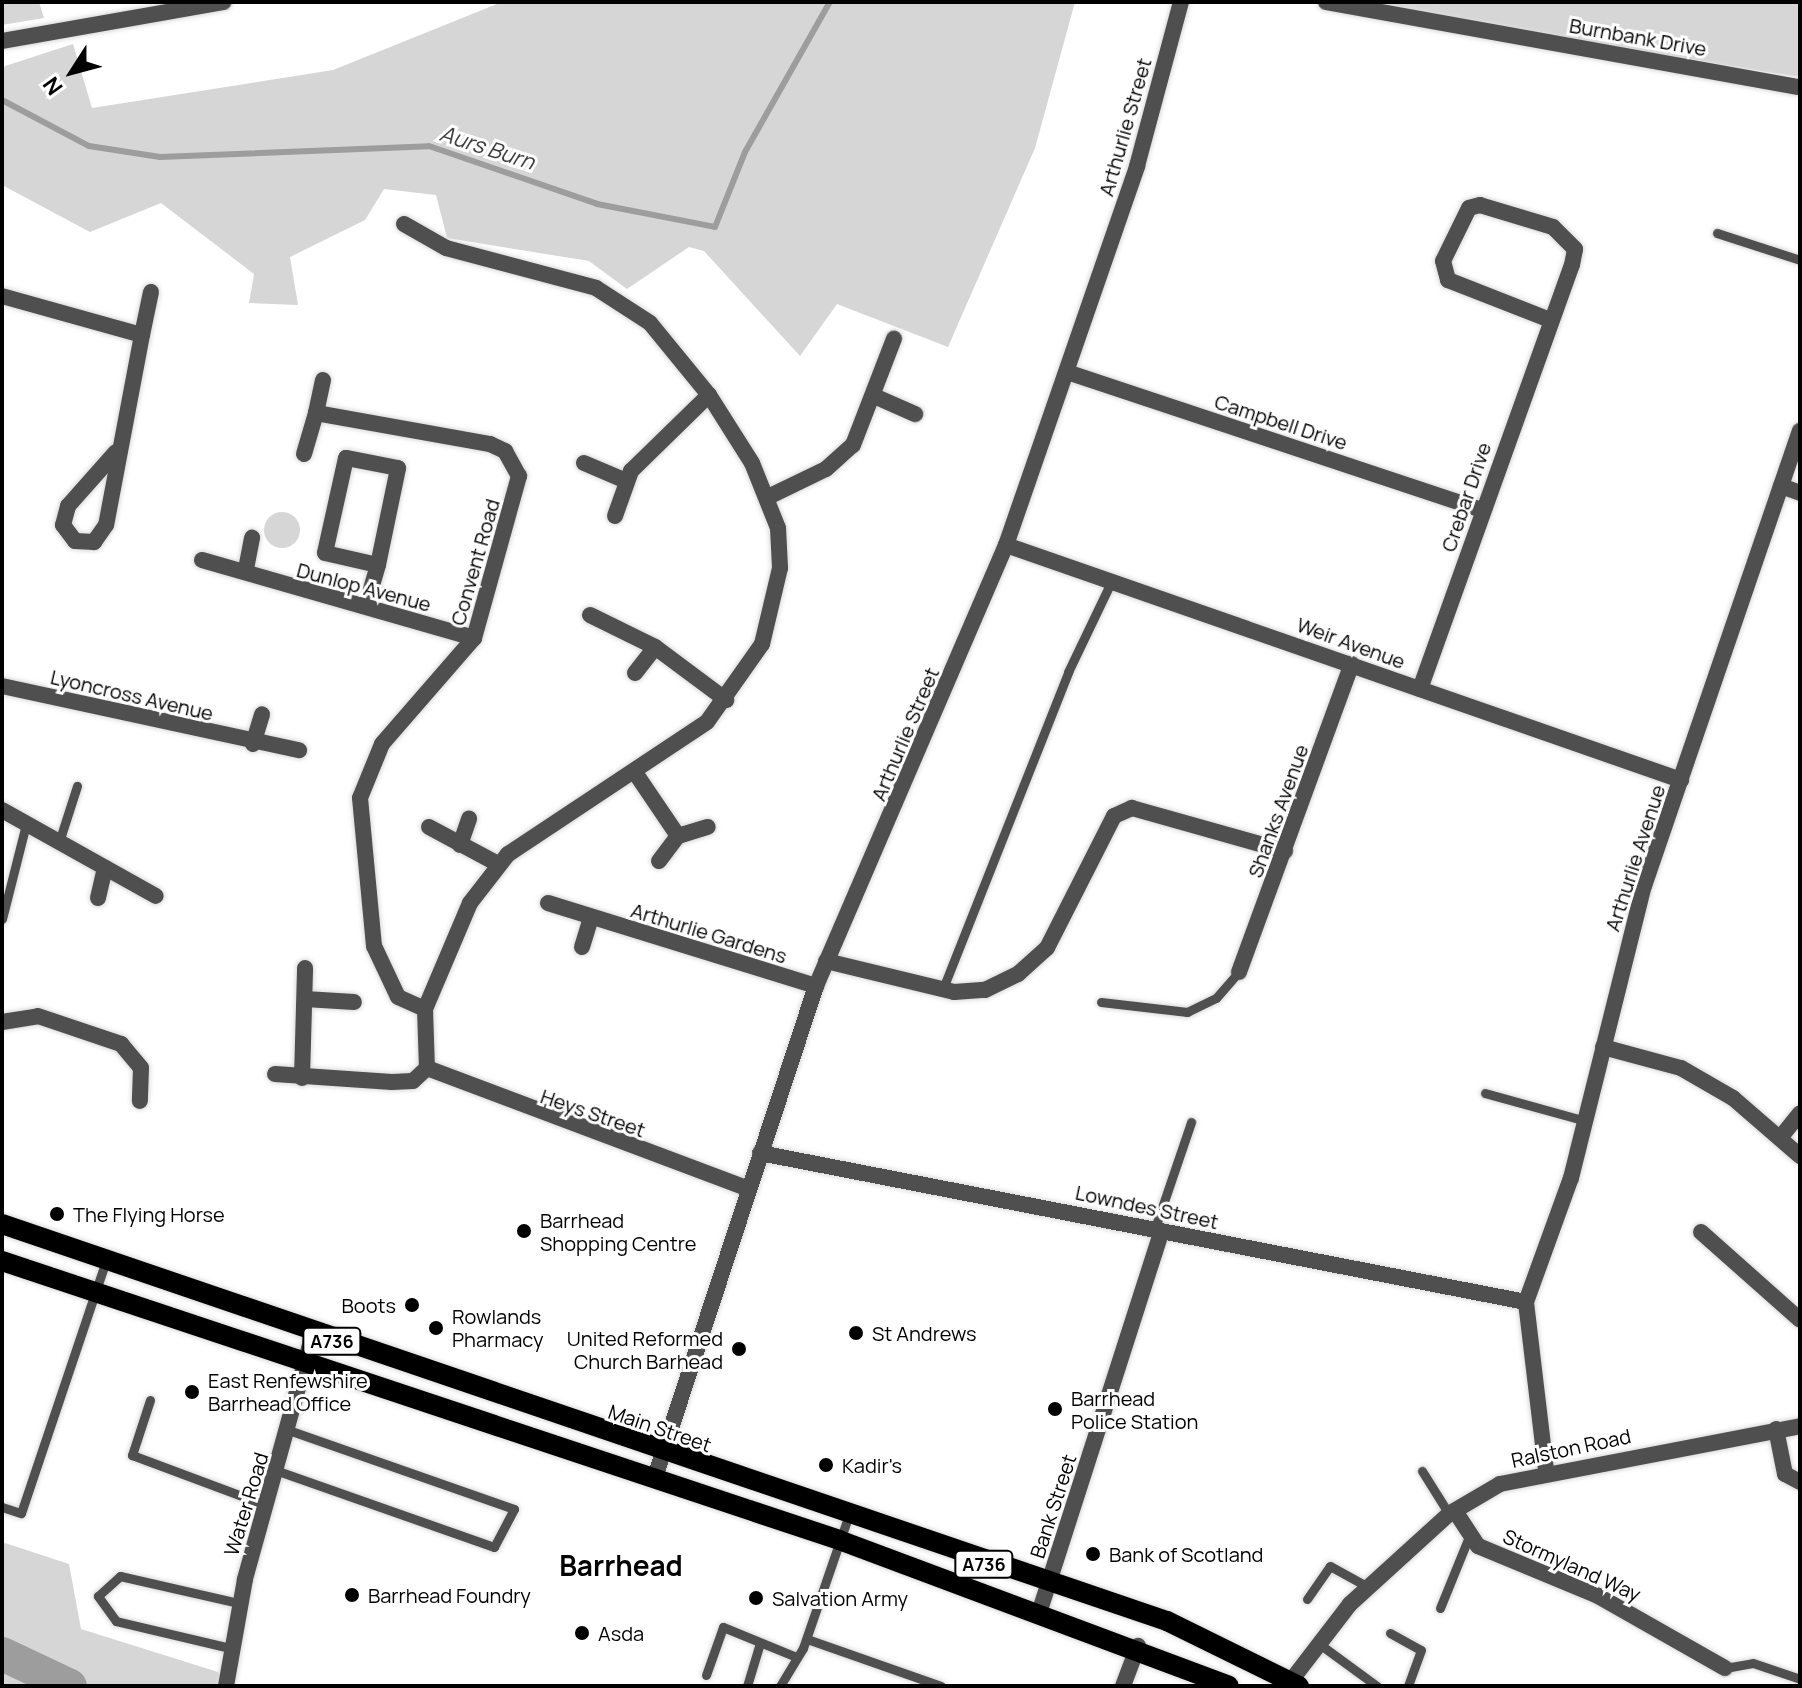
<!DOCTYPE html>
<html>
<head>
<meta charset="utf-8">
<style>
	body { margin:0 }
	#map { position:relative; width:1802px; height:1688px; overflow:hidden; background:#fff; font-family:Manrope,sans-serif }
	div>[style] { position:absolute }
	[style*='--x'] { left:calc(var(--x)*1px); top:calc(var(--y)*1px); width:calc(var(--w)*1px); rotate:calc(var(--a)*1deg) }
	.green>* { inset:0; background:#d6d6d6 }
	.round { border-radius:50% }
	.stream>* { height:6px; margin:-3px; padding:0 3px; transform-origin:3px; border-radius:3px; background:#9d9d9d }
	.river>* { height:34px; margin:-17px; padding:0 17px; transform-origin:17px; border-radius:17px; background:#9d9d9d }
	.roads { filter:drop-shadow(0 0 2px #dbdbdb) drop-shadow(0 0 2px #dbdbdb) }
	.service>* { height:9px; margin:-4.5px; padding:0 4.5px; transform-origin:4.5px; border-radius:4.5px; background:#4f4f4f }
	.minor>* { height:16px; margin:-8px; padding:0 8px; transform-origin:8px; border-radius:8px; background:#4f4f4f }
	.tertiary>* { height:16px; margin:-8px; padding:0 8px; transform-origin:8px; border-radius:8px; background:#4f4f4f }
	.primary>* { height:20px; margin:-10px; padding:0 10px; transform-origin:10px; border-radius:10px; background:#000 }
	.dots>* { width:22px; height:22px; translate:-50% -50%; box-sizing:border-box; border:4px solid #fff; border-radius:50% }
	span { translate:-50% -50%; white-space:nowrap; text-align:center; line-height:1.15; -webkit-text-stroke:6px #fff; paint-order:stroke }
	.shield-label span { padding:2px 6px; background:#fff; border:2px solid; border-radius:6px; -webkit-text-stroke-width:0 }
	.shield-label { font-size:18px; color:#000; font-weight:700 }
	.street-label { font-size:20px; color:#000 }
	.poi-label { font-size:20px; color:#000 }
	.left { translate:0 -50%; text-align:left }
	.right { translate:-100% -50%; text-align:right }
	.water-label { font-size:22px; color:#3e3e3e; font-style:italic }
	.district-label { font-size:28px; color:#000; font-weight:700 }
	.frame { position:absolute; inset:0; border:4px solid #000; pointer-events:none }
	.north { position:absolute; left:32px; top:32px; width:80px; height:80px; -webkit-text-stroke:6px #fff; paint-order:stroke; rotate:234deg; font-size:22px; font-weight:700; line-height:32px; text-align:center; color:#000 }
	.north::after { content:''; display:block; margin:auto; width:28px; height:36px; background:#000; clip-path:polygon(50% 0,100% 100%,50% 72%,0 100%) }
</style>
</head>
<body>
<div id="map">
	<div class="green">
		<i style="clip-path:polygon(2px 2px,39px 2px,44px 18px,2px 25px)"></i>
		<i style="clip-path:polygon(502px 2px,1075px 2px,1035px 148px,948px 347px,837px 304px,800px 356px,704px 251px,689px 247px,627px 289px,589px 261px,447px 238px,436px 195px,384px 189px,365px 220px,290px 257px,298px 305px,249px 303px,254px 274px,161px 203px,90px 232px,2px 185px,2px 67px,73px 44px,92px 108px,333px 70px)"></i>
		<i style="clip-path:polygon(1351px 2px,1800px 2px,1800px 77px,1761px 71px)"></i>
		<i class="round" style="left:264px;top:512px;width:36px;height:36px"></i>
		<i style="clip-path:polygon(2px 1542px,69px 1564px,81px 1629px,218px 1672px,227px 1686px,2px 1686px)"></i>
	</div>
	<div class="stream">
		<i style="--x:2;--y:100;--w:98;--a:27.9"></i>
		<i style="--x:89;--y:146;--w:72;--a:8.8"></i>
		<i style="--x:160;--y:157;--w:269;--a:-2.3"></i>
		<i style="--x:429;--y:146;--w:178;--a:19"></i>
		<i style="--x:597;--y:204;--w:120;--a:11"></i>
		<i style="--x:715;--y:227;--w:81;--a:-68.2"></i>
		<i style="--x:745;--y:152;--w:172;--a:-60.5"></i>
	</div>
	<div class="river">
		<i style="--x:2;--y:1654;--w:75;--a:25.2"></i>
	</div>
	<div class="roads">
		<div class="service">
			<i style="--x:1717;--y:233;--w:87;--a:18"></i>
			<i style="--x:59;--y:842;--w:59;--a:-72.2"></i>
			<i style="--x:2;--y:919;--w:98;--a:-75.8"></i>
			<i style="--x:942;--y:991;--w:343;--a:-68.4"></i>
			<i style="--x:1068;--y:672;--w:102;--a:-64.4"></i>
			<i style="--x:1101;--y:1002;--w:87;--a:6.6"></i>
			<i style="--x:1187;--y:1012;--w:32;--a:-26"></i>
			<i style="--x:1216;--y:998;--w:35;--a:-49"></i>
			<i style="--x:1485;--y:1093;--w:105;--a:15.5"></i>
			<i style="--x:1155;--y:1228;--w:112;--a:-71.2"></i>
			<i style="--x:150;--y:1400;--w:58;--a:108.1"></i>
			<i style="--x:132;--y:1455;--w:143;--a:20.5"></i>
			<i style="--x:278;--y:1471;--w:229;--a:19.4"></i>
			<i style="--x:494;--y:1547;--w:43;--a:-62.2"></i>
			<i style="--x:514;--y:1509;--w:239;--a:-160.7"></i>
			<i style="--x:1422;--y:1471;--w:51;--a:57.9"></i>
			<i style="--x:2;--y:1507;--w:20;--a:18"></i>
			<i style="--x:21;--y:1513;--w:267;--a:-71.4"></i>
			<i style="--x:1307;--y:1599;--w:40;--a:-55.1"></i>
			<i style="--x:1330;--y:1566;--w:43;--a:28.9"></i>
			<i style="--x:1440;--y:1608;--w:80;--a:-67.9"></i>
			<i style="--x:1390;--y:1633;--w:35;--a:29"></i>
			<i style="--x:1421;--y:1650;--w:38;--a:110"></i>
			<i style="--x:807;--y:1639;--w:142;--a:19.3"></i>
			<i style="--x:1318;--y:1643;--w:73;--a:36.1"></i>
			<i style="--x:230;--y:1648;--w:117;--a:-166.7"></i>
			<i style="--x:116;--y:1621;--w:31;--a:-126"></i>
			<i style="--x:98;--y:1596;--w:30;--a:-42"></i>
			<i style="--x:120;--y:1576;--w:122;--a:12.8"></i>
			<i style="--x:1725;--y:1668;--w:28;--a:-10"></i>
			<i style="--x:1753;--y:1663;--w:50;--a:18.8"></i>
			<i style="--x:706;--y:1675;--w:51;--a:-70.5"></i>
			<i style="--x:723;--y:1627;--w:77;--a:22.2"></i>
			<i style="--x:747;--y:1686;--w:45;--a:-73.2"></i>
			<i style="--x:780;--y:1686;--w:44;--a:-58.8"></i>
			<i style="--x:803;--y:1648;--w:139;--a:-71"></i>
		</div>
		<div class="minor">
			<i style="--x:1326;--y:2;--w:482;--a:10.2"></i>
			<i style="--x:2;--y:41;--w:225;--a:-10"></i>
			<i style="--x:404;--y:224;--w:48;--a:29.7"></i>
			<i style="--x:446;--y:248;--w:155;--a:14.9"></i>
			<i style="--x:596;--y:288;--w:64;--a:32.9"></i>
			<i style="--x:650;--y:323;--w:93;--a:50.7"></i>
			<i style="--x:709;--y:395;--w:80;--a:57.7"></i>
			<i style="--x:752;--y:463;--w:70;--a:68.2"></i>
			<i style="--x:778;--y:528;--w:40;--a:87.1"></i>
			<i style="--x:780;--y:568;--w:78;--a:103.3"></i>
			<i style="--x:762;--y:644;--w:95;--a:125.2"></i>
			<i style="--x:707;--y:722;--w:239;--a:146.4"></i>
			<i style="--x:508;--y:854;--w:62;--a:127.8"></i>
			<i style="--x:470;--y:903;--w:115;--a:113"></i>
			<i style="--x:425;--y:1009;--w:59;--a:88.1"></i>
			<i style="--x:2;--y:296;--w:145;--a:15.6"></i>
			<i style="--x:142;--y:335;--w:193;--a:100.7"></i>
			<i style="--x:106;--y:525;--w:21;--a:125"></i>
			<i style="--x:94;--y:542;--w:19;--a:-177"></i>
			<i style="--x:75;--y:541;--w:20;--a:-127"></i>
			<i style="--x:63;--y:525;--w:20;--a:-75"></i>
			<i style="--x:68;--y:506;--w:72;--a:-48.4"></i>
			<i style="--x:142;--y:335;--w:44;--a:-78.2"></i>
			<i style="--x:1067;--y:372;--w:438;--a:18.4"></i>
			<i style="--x:323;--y:380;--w:34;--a:102"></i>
			<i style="--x:316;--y:413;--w:177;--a:10.1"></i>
			<i style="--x:490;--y:444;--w:17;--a:25"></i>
			<i style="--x:505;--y:451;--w:29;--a:61"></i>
			<i style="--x:519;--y:476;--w:168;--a:105.5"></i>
			<i style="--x:474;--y:638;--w:140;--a:131"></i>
			<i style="--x:382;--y:744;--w:58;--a:112.2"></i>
			<i style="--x:360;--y:798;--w:149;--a:84.6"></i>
			<i style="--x:374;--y:946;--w:56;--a:64.8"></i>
			<i style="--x:398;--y:997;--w:30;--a:24"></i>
			<i style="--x:874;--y:396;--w:45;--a:23.7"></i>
			<i style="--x:304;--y:454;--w:43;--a:-73.7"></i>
			<i style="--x:584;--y:463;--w:43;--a:23"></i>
			<i style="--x:1781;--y:486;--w:20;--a:20"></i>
			<i style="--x:768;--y:497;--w:64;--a:-25.8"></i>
			<i style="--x:826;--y:469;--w:36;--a:-42"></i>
			<i style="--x:853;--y:445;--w:114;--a:-68.9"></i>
			<i style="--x:615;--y:516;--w:48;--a:-70.4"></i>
			<i style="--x:631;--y:471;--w:109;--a:-44.3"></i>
			<i style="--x:1006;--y:545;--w:715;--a:19.2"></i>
			<i style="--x:202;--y:560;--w:283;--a:16"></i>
			<i style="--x:246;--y:569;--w:32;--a:-79"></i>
			<i style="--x:366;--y:606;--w:43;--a:-73.7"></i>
			<i style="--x:378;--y:565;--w:99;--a:-78.3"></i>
			<i style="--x:398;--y:468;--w:53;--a:-169.1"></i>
			<i style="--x:346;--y:458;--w:97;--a:102.5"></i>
			<i style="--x:325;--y:553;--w:54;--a:12.8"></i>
			<i style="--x:590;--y:615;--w:72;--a:26.2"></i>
			<i style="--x:655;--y:647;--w:89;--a:36.7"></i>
			<i style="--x:635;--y:673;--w:33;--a:-52"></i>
			<i style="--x:2;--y:686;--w:304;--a:12.2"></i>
			<i style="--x:1420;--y:689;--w:450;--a:-70.3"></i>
			<i style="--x:1572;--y:265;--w:16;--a:-79"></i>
			<i style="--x:1575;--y:249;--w:31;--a:-135"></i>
			<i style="--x:1553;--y:227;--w:76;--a:-163.2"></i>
			<i style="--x:1480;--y:205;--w:11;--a:165"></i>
			<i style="--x:1469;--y:208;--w:59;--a:116.1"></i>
			<i style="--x:1443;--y:261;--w:20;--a:75"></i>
			<i style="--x:1448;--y:280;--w:110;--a:21.4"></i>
			<i style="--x:253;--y:744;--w:31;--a:-73"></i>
			<i style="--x:634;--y:771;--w:78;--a:55.9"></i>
			<i style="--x:2;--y:810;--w:176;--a:29.2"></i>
			<i style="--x:429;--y:827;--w:78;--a:28.2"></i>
			<i style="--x:460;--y:845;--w:28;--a:-71"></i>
			<i style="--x:659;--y:861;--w:31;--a:-53"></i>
			<i style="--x:678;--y:836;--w:31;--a:-17"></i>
			<i style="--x:98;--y:898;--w:31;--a:-77"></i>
			<i style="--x:548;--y:903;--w:281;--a:17.2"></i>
			<i style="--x:582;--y:947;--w:31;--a:-73"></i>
			<i style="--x:826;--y:961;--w:132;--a:13.6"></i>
			<i style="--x:954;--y:992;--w:31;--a:-4"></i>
			<i style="--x:985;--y:990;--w:37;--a:-26"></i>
			<i style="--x:1018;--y:974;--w:39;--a:-42"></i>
			<i style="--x:1047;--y:948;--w:148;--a:-63.1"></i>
			<i style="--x:1114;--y:816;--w:20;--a:-24"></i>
			<i style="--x:1132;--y:808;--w:159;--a:15.7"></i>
			<i style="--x:1239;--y:972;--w:328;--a:-69.9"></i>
			<i style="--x:305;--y:999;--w:49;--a:3.5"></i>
			<i style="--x:2;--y:1022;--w:36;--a:-9"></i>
			<i style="--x:38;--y:1016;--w:88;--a:18.6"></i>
			<i style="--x:121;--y:1044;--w:31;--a:50"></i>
			<i style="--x:141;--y:1068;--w:33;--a:92"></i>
			<i style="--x:1603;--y:1047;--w:81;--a:15.1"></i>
			<i style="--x:1681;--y:1068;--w:60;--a:30"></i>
			<i style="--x:1733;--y:1098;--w:89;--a:40.9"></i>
			<i style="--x:427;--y:1068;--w:344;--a:20.6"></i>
			<i style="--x:275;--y:1074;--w:117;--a:3.9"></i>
			<i style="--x:392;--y:1082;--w:21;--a:-3"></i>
			<i style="--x:413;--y:1081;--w:19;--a:-43"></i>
			<i style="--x:302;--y:1078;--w:110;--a:-88.4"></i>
			<i style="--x:1780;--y:1138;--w:32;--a:-51"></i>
			<i style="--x:760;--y:1153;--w:780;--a:11.01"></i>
			<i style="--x:1701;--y:1232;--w:132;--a:41.6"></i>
			<i style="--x:1776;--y:1429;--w:46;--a:78.7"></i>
			<i style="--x:1785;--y:1474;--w:17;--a:28"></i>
			<i style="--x:1455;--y:1511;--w:42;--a:56.7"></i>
			<i style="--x:1478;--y:1546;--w:130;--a:22.6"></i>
			<i style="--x:1598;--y:1596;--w:146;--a:29.6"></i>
			<i style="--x:1040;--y:1610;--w:398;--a:-72.2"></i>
			<i style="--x:226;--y:1686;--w:109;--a:-79.9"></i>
			<i style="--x:245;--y:1579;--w:254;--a:-74.5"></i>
			<i style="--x:1123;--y:1686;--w:43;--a:-69.4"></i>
		</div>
		<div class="tertiary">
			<i style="--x:1546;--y:1470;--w:169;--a:-96.8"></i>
			<i style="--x:1526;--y:1302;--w:132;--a:-70.1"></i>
			<i style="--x:1571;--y:1178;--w:301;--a:-76"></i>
			<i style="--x:1644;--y:886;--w:481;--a:-71.1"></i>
			<i style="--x:655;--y:1477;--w:517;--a:-71.85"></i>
			<i style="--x:816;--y:986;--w:480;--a:-66.7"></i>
			<i style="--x:1006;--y:545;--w:401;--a:-70.9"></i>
			<i style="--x:1137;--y:166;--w:170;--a:-75"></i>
			<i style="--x:1287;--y:1686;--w:103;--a:-52.5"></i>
			<i style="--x:1350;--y:1604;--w:134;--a:-42.3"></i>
			<i style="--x:1449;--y:1514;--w:59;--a:-30.5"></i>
			<i style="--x:1500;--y:1484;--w:306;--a:-10.9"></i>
		</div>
		<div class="primary">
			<i style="--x:2;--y:1224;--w:1231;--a:18.82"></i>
			<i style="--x:1167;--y:1621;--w:147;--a:26.2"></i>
			<i style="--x:2;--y:1261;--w:882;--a:18.43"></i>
			<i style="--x:839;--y:1540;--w:416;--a:20.5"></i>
		</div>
	</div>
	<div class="dots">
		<i style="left:57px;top:1214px;background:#000"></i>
		<i style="left:524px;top:1231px;background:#000"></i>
		<i style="left:412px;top:1305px;background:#000"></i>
		<i style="left:436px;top:1328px;background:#000"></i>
		<i style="left:856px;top:1333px;background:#000"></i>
		<i style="left:739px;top:1349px;background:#000"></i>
		<i style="left:192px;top:1392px;background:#000"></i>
		<i style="left:1055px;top:1409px;background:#000"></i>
		<i style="left:826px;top:1465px;background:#000"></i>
		<i style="left:1093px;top:1554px;background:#000"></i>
		<i style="left:352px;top:1595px;background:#000"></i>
		<i style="left:756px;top:1598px;background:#000"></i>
		<i style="left:582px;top:1633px;background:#000"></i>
	</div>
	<div class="shield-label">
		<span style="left:332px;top:1341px">A736</span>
		<span style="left:984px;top:1564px">A736</span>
	</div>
	<div class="street-label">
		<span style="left:1638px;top:37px;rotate:10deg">Burnbank Drive</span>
		<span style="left:1125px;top:127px;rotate:-74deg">Arthurlie Street</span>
		<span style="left:1281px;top:422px;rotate:18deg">Campbell Drive</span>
		<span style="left:1466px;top:497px;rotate:-71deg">Crebar Drive</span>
		<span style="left:475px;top:562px;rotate:-74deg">Convent Road</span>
		<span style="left:364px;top:587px;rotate:15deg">Dunlop Avenue</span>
		<span style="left:1351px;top:643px;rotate:20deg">Weir Avenue</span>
		<span style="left:132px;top:695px;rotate:13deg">Lyoncross Avenue</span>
		<span style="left:905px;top:734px;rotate:-67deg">Arthurlie Street</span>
		<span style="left:1278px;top:811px;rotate:-70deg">Shanks Avenue</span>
		<span style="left:1635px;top:858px;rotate:-72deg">Arthurlie Avenue</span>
		<span style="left:709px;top:933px;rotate:17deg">Arthurlie Gardens</span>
		<span style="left:593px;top:1113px;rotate:19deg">Heys Street</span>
		<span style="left:1147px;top:1207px;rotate:12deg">Lowndes Street</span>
		<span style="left:660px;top:1428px;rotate:19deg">Main Street</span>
		<span style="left:1571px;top:1448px;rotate:-12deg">Ralston Road</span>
		<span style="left:246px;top:1504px;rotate:-73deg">Water Road</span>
		<span style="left:1053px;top:1506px;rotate:-72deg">Bank Street</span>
		<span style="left:1572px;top:1565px;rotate:24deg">Stormyland Way</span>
	</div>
	<div class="poi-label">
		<span class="left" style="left:73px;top:1214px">The Flying Horse</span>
		<span class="left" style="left:540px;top:1232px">Barrhead<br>Shopping Centre</span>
		<span class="right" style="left:396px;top:1305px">Boots</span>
		<span class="left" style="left:452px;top:1328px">Rowlands<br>Pharmacy</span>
		<span class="left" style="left:872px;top:1333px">St Andrews</span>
		<span class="right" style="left:723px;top:1350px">United Reformed<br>Church Barhead</span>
		<span class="left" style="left:208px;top:1392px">East Renfewshire<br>Barrhead Office</span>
		<span class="left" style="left:1071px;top:1410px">Barrhead<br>Police Station</span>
		<span class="left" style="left:842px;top:1465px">Kadir's</span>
		<span class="left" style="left:1109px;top:1554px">Bank of Scotland</span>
		<span class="left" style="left:368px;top:1595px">Barrhead Foundry</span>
		<span class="left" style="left:772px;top:1598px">Salvation Army</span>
		<span class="left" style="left:598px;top:1633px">Asda</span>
	</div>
	<div class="water-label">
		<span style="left:487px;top:148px;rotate:18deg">Aurs Burn</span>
	</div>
	<div class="district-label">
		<span style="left:621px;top:1565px">Barrhead</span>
	</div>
	<div class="frame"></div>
	<div class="north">N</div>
</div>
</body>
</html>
